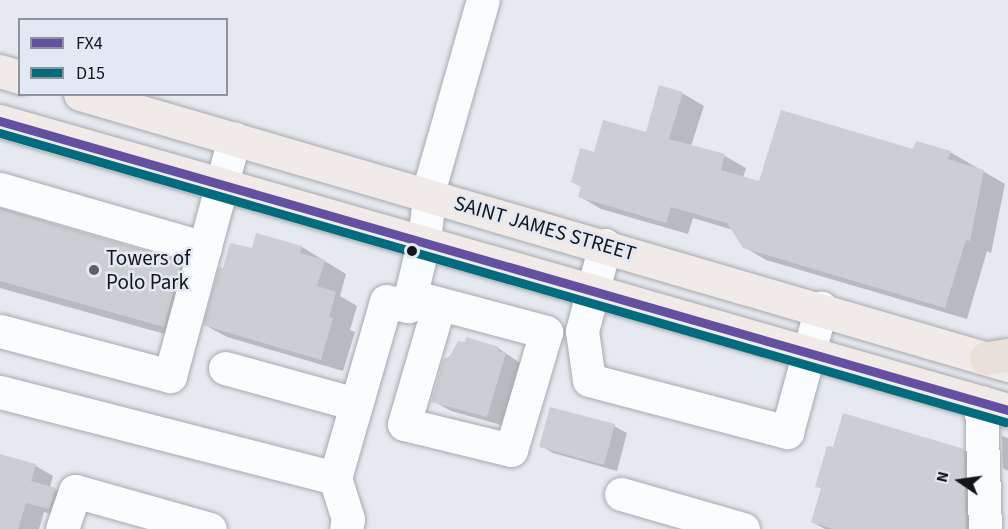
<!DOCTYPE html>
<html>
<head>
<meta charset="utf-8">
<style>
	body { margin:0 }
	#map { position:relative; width:1008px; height:529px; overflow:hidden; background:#e6e9f0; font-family:"Source Sans 3",sans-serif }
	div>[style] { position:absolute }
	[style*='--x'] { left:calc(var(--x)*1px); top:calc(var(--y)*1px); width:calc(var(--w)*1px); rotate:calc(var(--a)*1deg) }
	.shadow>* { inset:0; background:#0003 }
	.building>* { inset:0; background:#ccced3 }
	.roads { filter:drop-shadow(0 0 2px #a6a9ad) drop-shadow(0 0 2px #a6a9ad) }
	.minor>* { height:33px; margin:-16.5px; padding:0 16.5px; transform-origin:16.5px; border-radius:16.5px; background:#fbfcfd }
	.major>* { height:33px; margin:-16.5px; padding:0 16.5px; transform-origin:16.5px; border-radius:16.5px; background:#f0ebe8 }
	.highway>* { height:33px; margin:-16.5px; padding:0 16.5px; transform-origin:16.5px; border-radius:16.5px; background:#e9e0d9 }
	.bus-1>* { height:9px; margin:-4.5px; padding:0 4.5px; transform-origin:4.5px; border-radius:4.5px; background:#6450a1 }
	.bus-2>* { height:9px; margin:-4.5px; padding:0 4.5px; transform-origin:4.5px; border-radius:4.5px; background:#026c7e }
	.dots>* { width:16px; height:16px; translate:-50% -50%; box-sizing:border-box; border:3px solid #e2e8f4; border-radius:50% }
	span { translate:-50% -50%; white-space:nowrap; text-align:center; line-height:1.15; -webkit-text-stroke:5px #e2e8f4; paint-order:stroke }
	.street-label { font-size:21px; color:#131519 }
	.poi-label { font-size:21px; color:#131519 }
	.left { translate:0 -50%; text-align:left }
	.legend { position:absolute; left:18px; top:18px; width:210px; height:78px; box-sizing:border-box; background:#e2e8f4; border:2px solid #8f949c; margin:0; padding:8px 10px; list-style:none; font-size:18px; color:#131519 }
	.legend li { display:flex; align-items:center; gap:12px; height:30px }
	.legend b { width:30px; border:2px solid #8f949c }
	.north { position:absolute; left:930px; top:451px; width:60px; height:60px; -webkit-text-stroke:4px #e2e8f4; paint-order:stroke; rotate:283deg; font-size:16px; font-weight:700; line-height:24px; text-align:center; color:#131519 }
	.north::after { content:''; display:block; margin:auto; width:21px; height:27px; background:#131519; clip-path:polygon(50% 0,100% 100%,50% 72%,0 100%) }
</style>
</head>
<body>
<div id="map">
	<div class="shadow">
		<i style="clip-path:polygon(682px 93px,704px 106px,691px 146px,725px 156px,746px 168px,743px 178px,760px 183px,914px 151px,950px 152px,1005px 184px,991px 253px,987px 251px,967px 319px,766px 260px,744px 247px,733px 230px,693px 218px,688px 234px,601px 209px,579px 196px,582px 187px,572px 182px,595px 154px,648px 134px)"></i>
		<i style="clip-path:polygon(0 208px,181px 262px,208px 277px,190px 341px,0 288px)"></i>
		<i style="clip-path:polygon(302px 247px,346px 274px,340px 296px,357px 306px,350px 330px,355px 332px,343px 371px,227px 337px,205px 325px,224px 270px,253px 250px)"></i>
		<i style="clip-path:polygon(498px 348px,523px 365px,505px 426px,451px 411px,433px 401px,445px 359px,455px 354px)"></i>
		<i style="clip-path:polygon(614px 426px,627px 433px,617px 471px,553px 453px,541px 446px)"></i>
		<i style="clip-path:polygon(1002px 436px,1008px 438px,1008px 471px,1003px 468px)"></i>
		<i style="clip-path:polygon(834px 449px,963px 450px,985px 463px,987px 529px,825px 529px,812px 522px,822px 489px,817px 486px)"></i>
		<i style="clip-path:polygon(0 455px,36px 466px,53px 476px,50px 487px,74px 499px,67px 518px,44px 512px,39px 529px,0 529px)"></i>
	</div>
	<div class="building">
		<i style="clip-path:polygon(659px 85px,683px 92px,669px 139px,725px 154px,721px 170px,759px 181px,781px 110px,913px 149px,916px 141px,951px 151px,948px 159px,984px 170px,970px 241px,966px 240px,945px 308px,743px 248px,727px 223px,671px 207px,666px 223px,578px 197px,581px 186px,571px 182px,580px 148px,594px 152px,603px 120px,646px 132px)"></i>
		<i style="clip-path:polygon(0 209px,182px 261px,164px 327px,0 281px)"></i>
		<i style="clip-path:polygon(256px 233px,302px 246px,300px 253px,325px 260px,317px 286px,336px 292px,329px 317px,333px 318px,321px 360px,203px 325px,219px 267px,223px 268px,230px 243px,252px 248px)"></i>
		<i style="clip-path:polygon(466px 337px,499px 347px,498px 351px,506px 353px,487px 417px,431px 402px,444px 358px,448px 359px,458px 341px,465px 342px)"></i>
		<i style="clip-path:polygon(550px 407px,615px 424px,604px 465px,539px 447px)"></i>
		<i style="clip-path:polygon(843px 413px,964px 449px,966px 529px,833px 529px,811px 522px,821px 488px,815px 487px,827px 446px,833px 447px)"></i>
		<i style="clip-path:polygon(0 454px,36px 464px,31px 481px,56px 488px,49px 509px,26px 503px,18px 529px,0 529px)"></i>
	</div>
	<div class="roads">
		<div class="minor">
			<i style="--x:0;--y:189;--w:213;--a:16.1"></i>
			<i style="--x:605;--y:245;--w:89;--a:105"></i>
			<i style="--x:582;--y:331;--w:49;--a:81.9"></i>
			<i style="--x:589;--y:380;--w:205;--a:14.7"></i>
			<i style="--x:787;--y:432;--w:129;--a:-74.7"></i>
			<i style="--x:411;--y:296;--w:140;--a:14.9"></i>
			<i style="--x:546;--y:332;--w:123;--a:106.5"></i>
			<i style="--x:511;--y:450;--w:110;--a:-166.3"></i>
			<i style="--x:404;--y:424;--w:125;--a:-73.7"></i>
			<i style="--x:0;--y:331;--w:176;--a:14.8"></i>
			<i style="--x:170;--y:376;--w:246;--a:-74.9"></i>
			<i style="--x:225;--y:368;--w:136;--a:15.4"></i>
			<i style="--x:0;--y:392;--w:346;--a:14.4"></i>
			<i style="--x:335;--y:478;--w:43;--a:72.4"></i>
			<i style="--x:348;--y:519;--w:10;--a:101"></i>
			<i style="--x:981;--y:402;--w:127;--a:88.2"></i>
			<i style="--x:335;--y:478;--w:184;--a:-73.9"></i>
			<i style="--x:386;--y:301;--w:23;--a:13"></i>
			<i style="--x:408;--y:306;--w:68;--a:-76.4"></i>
			<i style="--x:424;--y:240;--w:58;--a:-83.1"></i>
			<i style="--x:431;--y:182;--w:189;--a:-74.1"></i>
			<i style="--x:621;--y:494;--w:127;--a:16"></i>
			<i style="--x:62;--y:529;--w:40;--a:-71.1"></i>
			<i style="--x:75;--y:491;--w:140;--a:15.7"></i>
		</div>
		<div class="major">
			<i style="--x:0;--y:71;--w:21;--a:17"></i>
			<i style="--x:80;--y:94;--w:967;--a:16.28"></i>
			<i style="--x:0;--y:121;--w:1049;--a:16"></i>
		</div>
		<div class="highway">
			<i style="--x:986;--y:358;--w:22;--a:-8"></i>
		</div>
	</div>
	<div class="bus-1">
		<i style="--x:0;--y:121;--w:1049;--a:16"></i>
	</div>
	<div class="bus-2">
		<i style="--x:0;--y:133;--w:1046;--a:16.04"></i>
	</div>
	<div class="dots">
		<i style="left:412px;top:251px;background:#131519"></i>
		<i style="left:94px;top:270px;background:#5d5f64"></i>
	</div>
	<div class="street-label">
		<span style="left:545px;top:228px;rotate:16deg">SAINT JAMES STREET</span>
	</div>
	<div class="poi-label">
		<span class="left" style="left:106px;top:270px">Towers of<br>Polo Park</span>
	</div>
	<ul class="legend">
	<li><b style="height:8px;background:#6450a1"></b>FX4</li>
	<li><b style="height:8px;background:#026c7e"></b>D15</li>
	</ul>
	<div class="north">N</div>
</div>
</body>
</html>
